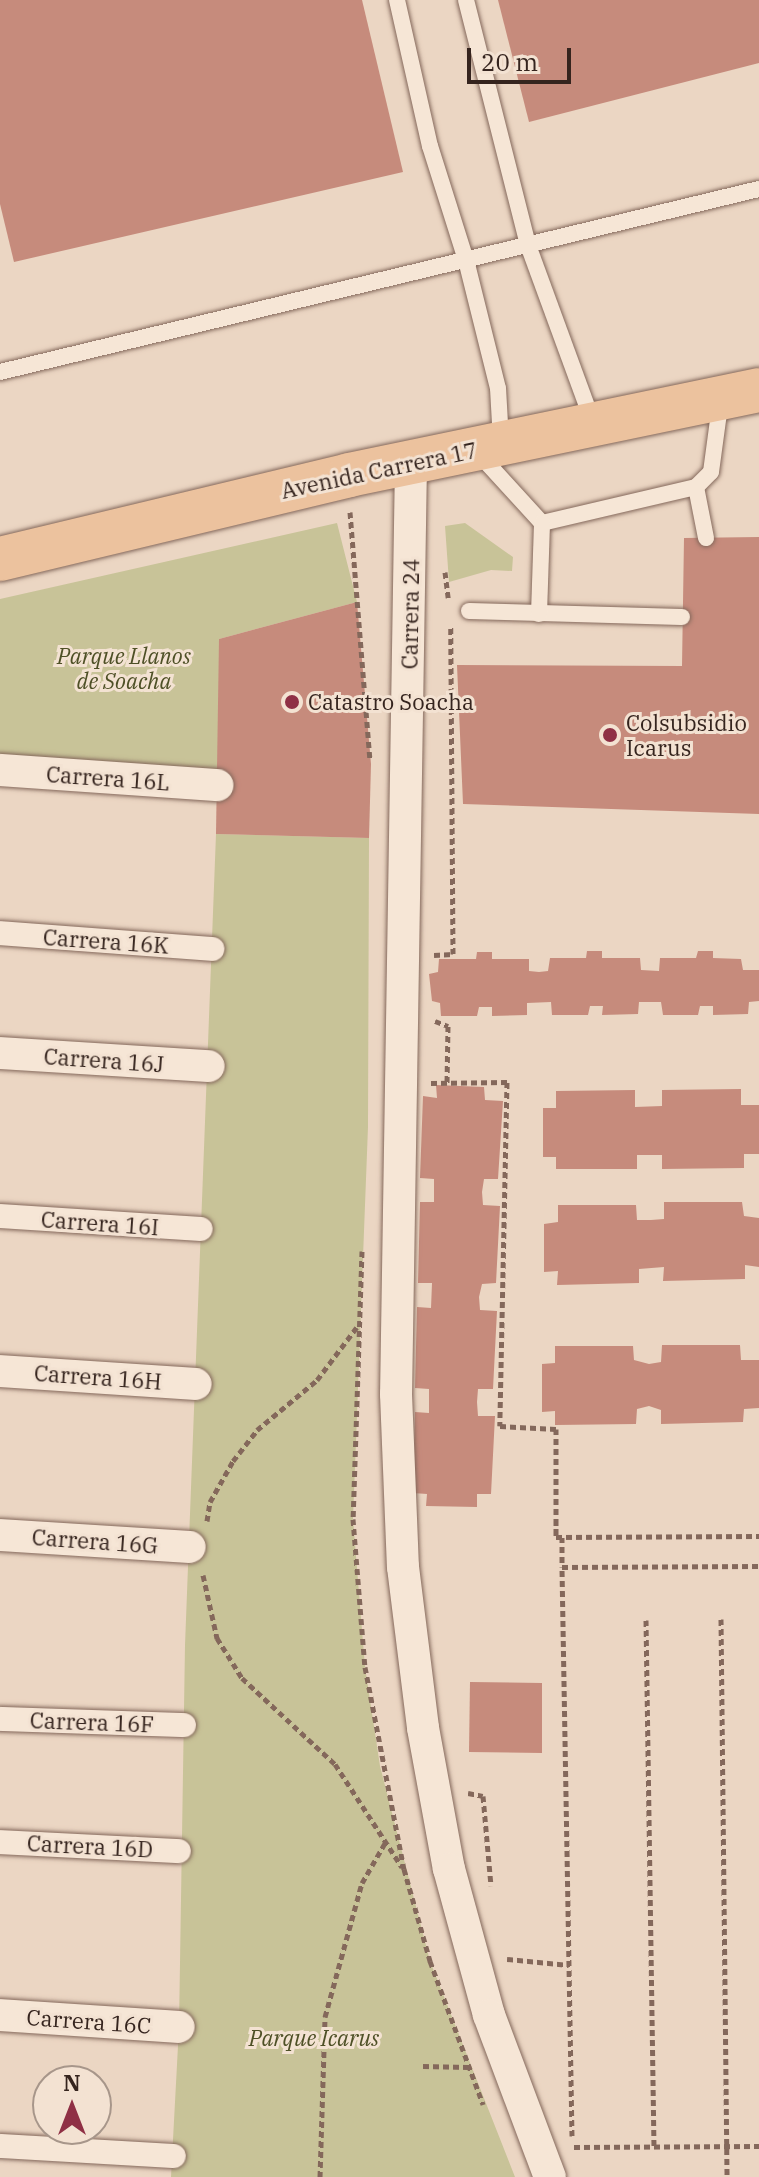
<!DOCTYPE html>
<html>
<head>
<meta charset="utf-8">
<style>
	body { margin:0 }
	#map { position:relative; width:759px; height:2177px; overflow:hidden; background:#ebd6c3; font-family:"IBM Plex Serif",serif }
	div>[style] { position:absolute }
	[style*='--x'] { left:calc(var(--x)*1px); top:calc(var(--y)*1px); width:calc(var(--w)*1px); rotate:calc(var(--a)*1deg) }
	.green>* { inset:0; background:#c8c398 }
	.building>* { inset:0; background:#c68b7c }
	.path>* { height:5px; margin-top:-2.5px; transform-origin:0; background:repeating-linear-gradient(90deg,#84685b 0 6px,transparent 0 10px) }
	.roads { filter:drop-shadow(0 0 2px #84685b) drop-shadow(0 0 2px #84685b) }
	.service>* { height:16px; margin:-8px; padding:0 8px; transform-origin:8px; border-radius:8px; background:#f6e6d6 }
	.pedestrian>* { height:24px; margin:-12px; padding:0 12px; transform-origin:12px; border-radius:12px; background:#f6e6d6 }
	.minor>* { height:32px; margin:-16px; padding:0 16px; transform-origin:16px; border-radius:16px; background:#f6e6d6 }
	.primary>* { height:44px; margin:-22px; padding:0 22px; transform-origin:22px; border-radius:22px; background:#ecc29e }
	.dots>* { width:22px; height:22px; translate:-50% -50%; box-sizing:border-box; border:4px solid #f3e2d2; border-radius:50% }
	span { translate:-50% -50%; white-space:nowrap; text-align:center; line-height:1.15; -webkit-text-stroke:6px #f3e2d2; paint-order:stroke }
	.street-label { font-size:22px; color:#35241e }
	.park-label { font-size:22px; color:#4e5026; font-style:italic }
	.poi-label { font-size:22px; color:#35241e }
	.left { translate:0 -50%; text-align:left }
	.north { position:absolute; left:32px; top:2065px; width:80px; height:80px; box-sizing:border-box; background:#f3e2d2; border:2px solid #a7968a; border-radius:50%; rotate:0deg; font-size:22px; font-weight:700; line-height:32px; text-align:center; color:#35241e }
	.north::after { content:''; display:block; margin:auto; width:28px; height:36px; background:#8f3045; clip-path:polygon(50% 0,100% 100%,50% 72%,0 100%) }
	.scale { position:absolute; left:467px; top:48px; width:104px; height:36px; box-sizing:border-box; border:4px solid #35241e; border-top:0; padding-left:10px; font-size:24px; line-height:28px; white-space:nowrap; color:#35241e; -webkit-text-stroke:6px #f3e2d2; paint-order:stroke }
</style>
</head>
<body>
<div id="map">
	<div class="green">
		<i style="clip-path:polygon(337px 523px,357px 602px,219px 639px,219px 771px,0 755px,0 599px)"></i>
		<i style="clip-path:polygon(465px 523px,513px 557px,512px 571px,491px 570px,449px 582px,445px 526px)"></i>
		<i style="clip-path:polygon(216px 834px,369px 838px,368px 1127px,353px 1519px,365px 1667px,380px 1766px,430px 1961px,515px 2177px,171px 2177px,179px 2027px,185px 1645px)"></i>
	</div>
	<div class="building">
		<i style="clip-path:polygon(0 0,362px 0,403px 172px,14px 262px,0 204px)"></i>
		<i style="clip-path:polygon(498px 0,759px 0,759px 63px,529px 122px)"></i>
		<i style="clip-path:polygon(759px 537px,759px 814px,463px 804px,457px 665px,682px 666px,684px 538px)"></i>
		<i style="clip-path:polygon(357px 602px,371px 764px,369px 838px,216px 834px,219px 639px)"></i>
		<i style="clip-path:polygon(587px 951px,602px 951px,602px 958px,640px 958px,641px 970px,659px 971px,660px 958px,696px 958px,698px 951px,713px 951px,713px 958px,741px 959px,743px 970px,759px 970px,759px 1001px,749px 1002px,748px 1014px,713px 1015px,713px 1006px,700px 1006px,698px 1015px,663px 1015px,661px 1002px,639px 1002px,638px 1014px,602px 1015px,603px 1006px,590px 1006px,588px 1015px,552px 1015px,551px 1002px,527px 1003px,527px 1015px,492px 1016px,492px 1007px,479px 1007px,477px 1016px,441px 1016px,440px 1003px,432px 1001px,429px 974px,438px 972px,439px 959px,476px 959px,477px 952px,492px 952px,492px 959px,529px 959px,529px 971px,539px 972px,548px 971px,550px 958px,586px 958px)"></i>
		<i style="clip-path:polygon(436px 1085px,484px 1087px,485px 1100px,503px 1101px,498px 1179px,484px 1179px,482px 1192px,483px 1205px,500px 1206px,496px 1283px,482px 1284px,479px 1297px,480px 1310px,497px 1311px,493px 1389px,478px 1389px,477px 1402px,478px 1416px,495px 1416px,491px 1494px,477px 1494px,477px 1507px,426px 1506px,427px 1494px,413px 1493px,415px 1412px,429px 1413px,429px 1389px,415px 1388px,417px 1307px,431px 1308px,432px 1283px,418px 1283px,420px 1202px,434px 1202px,434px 1179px,420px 1178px,423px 1096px,437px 1098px)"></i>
		<i style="clip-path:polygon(741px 1089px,741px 1105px,759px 1105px,759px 1154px,744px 1154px,744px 1168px,662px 1169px,662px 1155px,637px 1155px,637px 1169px,556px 1169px,556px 1157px,543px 1157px,543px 1108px,556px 1108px,556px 1091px,635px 1090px,635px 1107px,662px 1106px,662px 1090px)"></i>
		<i style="clip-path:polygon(664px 1202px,742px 1202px,744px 1216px,759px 1218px,759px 1267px,745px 1265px,745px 1279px,663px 1281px,664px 1267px,639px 1269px,639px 1283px,557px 1285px,558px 1271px,544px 1272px,544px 1224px,558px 1222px,558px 1205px,636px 1205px,637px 1220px,651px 1220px,664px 1219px)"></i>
		<i style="clip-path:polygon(662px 1345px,740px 1345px,741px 1360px,759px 1360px,759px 1408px,744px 1409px,743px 1422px,661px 1424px,661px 1410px,649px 1406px,637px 1409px,636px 1424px,555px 1425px,555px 1411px,542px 1412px,542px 1364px,555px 1363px,555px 1346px,633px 1346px,634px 1360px,649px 1364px,661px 1362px)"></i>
		<i style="clip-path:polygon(470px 1682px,542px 1683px,542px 1753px,469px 1752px)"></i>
	</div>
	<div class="path">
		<i style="--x:350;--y:512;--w:247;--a:85.4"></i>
		<i style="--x:445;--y:572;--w:26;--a:83"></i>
		<i style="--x:434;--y:955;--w:19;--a:-3"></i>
		<i style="--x:453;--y:954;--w:327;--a:-90.4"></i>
		<i style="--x:435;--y:1021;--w:14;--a:21"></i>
		<i style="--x:448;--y:1026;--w:57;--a:91"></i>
		<i style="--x:431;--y:1083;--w:76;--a:-0.8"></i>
		<i style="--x:507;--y:1082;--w:344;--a:91.2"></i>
		<i style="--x:500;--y:1426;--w:56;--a:3.1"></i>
		<i style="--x:556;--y:1429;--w:108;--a:90"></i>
		<i style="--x:556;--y:1537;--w:203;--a:-0.3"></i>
		<i style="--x:362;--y:1251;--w:268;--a:91.9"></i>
		<i style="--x:353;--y:1519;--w:148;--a:85.4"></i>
		<i style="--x:365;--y:1667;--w:206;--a:79.1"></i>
		<i style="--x:404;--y:1869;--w:96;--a:74.2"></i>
		<i style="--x:430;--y:1961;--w:153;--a:69.7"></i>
		<i style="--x:207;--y:1521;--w:19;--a:-81"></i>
		<i style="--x:210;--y:1502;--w:47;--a:-60.7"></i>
		<i style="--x:233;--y:1461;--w:39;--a:-52"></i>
		<i style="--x:257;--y:1430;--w:78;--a:-39.8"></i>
		<i style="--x:317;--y:1380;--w:66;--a:-53"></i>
		<i style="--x:562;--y:1537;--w:30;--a:90"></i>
		<i style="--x:203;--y:1575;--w:65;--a:77.5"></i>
		<i style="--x:217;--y:1638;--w:47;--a:58"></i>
		<i style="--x:242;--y:1678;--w:127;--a:42.8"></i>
		<i style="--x:335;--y:1764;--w:123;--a:57"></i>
		<i style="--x:721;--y:1619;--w:558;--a:89.38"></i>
		<i style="--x:646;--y:1620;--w:527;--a:89.13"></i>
		<i style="--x:468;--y:1793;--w:15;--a:11"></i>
		<i style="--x:483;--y:1796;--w:90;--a:84.9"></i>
		<i style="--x:507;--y:1959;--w:62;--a:5.5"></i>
		<i style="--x:423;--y:2066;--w:45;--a:1.3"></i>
		<i style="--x:572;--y:2136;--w:569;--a:-91.01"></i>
		<i style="--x:562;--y:1567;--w:197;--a:-0.3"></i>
		<i style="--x:574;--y:2147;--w:185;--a:-0.3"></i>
		<i style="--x:320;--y:2177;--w:160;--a:-88.2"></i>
		<i style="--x:325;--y:2017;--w:139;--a:-74.6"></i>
		<i style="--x:362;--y:1883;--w:46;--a:-60.1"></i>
	</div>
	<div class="roads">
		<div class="service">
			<i style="--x:397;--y:0;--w:150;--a:77.3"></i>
			<i style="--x:430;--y:146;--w:120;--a:72.5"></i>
			<i style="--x:466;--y:260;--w:132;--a:76"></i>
			<i style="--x:498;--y:388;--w:53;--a:86.8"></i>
			<i style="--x:466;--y:0;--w:253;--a:75.8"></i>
			<i style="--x:528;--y:245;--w:189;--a:69.9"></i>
			<i style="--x:0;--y:372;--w:781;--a:-13.56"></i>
			<i style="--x:478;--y:453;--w:95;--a:47.6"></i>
			<i style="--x:542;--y:523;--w:158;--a:-13.2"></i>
			<i style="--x:696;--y:487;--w:21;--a:-45"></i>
			<i style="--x:711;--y:472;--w:75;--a:-82.3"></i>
			<i style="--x:696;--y:487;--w:52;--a:78.9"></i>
			<i style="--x:469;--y:611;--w:213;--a:1.6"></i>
			<i style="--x:539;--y:614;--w:91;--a:-88.1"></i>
		</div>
		<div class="pedestrian">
			<i style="--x:0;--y:933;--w:213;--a:4.3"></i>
			<i style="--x:0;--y:1216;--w:201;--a:3.7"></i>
			<i style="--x:0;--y:1719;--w:184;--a:1.9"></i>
			<i style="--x:0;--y:1842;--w:179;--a:2.9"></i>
			<i style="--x:0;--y:2146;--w:174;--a:3.3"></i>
		</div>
		<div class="minor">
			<i style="--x:411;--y:463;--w:931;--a:90.92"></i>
			<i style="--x:396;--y:1394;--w:173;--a:87.7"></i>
			<i style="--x:403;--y:1567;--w:162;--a:82.9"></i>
			<i style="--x:423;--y:1728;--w:143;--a:79.6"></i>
			<i style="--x:449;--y:1869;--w:151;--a:74.7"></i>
			<i style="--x:489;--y:2015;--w:173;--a:69.4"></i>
			<i style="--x:0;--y:770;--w:218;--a:4"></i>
			<i style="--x:0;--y:1053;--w:209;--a:3.6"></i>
			<i style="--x:0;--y:1371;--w:196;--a:3.8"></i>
			<i style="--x:0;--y:1535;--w:190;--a:3.6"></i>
			<i style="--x:0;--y:2015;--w:179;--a:3.8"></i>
		</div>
		<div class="primary">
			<i style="--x:0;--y:559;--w:359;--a:-13.5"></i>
			<i style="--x:349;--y:475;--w:419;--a:-11.7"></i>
		</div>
	</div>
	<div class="dots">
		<i style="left:292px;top:702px;background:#8f3045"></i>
		<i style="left:610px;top:735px;background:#8f3045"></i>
	</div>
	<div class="street-label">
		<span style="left:379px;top:470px;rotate:-12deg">Avenida Carrera 17</span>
		<span style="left:410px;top:614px;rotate:-89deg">Carrera 24</span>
		<span style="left:108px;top:778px;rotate:4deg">Carrera 16L</span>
		<span style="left:106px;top:941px;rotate:4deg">Carrera 16K</span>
		<span style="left:104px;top:1060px;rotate:4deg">Carrera 16J</span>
		<span style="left:100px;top:1223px;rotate:4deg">Carrera 16I</span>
		<span style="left:98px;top:1377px;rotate:4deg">Carrera 16H</span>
		<span style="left:95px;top:1541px;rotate:4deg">Carrera 16G</span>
		<span style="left:92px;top:1722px;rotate:2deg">Carrera 16F</span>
		<span style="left:90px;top:1846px;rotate:3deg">Carrera 16D</span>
		<span style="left:89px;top:2021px;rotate:4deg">Carrera 16C</span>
	</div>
	<div class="park-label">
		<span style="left:124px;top:668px">Parque Llanos<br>de Soacha</span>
		<span style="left:314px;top:2038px">Parque Icarus</span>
	</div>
	<div class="poi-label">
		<span class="left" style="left:308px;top:702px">Catastro Soacha</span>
		<span class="left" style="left:626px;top:735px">Colsubsidio<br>Icarus</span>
	</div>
	<div class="north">N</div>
	<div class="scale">20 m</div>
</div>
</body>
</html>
